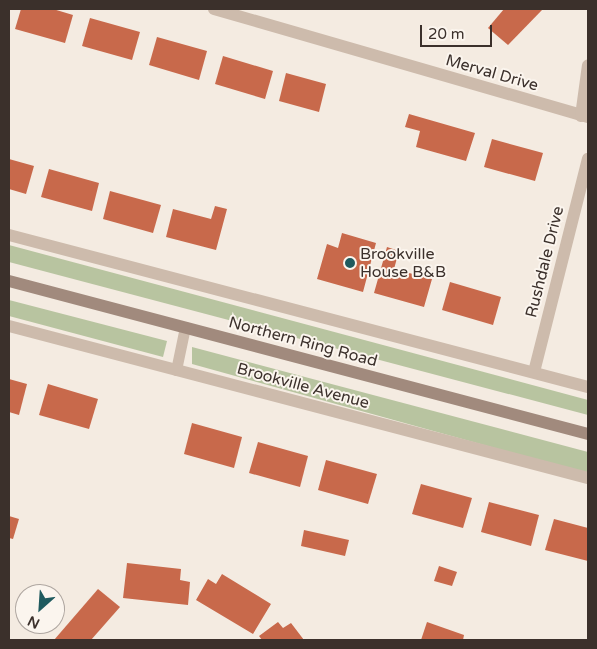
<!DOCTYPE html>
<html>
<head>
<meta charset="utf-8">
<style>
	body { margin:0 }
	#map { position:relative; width:597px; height:649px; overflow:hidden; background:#f4ebe1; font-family:"Varela Round",sans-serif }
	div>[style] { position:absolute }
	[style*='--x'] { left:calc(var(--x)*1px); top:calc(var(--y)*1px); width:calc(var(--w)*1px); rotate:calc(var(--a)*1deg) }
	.green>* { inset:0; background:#b8c4a0 }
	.building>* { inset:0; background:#c8694b }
	.lane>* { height:11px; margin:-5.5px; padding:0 5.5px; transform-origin:5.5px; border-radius:5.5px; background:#cdbbac }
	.street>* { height:12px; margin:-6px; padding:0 6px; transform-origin:6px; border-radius:6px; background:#cdbbac }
	.secondary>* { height:12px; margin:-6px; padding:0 6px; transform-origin:6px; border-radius:6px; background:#a18a7d }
	.dots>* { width:14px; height:14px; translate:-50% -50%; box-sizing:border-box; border:2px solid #fbf5ee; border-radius:50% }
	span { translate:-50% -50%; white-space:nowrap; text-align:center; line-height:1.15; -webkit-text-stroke:4px #fbf5ee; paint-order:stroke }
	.street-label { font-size:16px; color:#3b302b }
	.poi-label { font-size:16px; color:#3b302b }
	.left { translate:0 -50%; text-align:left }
	.frame { position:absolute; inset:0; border:10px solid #3b302b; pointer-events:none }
	.north { position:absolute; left:15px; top:584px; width:50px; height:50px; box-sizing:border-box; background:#fbf5ee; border:1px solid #aea6a0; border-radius:50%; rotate:206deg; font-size:14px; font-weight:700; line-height:20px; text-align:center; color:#3b302b }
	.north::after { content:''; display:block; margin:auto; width:18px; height:22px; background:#1f5a5e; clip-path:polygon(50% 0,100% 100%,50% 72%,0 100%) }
	.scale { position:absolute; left:420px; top:25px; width:72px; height:22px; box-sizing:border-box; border:2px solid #3b302b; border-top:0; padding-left:6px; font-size:15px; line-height:18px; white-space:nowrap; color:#3b302b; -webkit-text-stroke:4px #fbf5ee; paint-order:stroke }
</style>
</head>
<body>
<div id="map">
	<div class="green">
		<i style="clip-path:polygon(9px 245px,588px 400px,588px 415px,9px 262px)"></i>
		<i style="clip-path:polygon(9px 300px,167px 341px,163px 357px,9px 316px)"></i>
		<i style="clip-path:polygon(192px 347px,588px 452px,588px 474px,192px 364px)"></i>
	</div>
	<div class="building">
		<i style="clip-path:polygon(21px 9px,53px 9px,73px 15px,65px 43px,15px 29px)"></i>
		<i style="clip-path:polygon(504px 9px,543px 9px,508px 45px,488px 28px)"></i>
		<i style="clip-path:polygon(90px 18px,140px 32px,132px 60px,82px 46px)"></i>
		<i style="clip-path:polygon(157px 37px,207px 51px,199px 80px,149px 65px)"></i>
		<i style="clip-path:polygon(223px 56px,273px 71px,265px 99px,215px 84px)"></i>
		<i style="clip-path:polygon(286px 73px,326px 84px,319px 112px,279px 101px)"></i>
		<i style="clip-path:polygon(409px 114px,475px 133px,466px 161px,416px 147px,420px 131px,405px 127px)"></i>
		<i style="clip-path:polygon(492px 139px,543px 153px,535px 181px,484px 167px)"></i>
		<i style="clip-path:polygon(9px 159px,34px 166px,26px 194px,9px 189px)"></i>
		<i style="clip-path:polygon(49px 169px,99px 183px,92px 211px,41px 197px)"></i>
		<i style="clip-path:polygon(110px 191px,161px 205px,153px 233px,103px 219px)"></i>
		<i style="clip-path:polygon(215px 206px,227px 209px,216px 250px,166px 237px,173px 209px,211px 219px)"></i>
		<i style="clip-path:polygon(342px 233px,376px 243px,363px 292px,317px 279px,327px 244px,338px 248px)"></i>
		<i style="clip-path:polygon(387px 247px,399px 251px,394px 269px,432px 279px,424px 307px,374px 293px)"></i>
		<i style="clip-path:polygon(450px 282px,501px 297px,493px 325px,442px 310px)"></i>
		<i style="clip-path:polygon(9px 379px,27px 384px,19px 415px,9px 412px)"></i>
		<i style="clip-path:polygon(48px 384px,98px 399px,89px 429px,39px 415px)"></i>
		<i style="clip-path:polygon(192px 423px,242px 437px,234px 468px,184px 454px)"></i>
		<i style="clip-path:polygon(258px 442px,308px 456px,300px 487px,249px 473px)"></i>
		<i style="clip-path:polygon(326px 460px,377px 474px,368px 504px,318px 490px)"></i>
		<i style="clip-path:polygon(421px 484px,472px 498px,463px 528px,412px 514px)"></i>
		<i style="clip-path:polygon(489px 502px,539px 515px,531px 546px,481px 532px)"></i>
		<i style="clip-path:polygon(9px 516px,19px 519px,13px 539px,9px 538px)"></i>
		<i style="clip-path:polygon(554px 519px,588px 528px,588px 561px,545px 550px)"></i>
		<i style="clip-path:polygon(304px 530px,349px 540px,345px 556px,301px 546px)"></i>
		<i style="clip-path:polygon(127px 563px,181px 569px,180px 580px,190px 582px,188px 605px,123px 598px)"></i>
		<i style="clip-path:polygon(439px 566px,457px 572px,452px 586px,434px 581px)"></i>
		<i style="clip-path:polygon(222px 574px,271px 604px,253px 634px,196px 600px,208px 579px,216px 584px)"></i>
		<i style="clip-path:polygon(98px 589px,120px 607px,91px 640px,54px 640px)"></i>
		<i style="clip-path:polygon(278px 622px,283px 628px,291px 623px,304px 640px,262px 640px,259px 636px)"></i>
		<i style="clip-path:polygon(427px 622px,464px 635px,463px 640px,421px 640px)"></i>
	</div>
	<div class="lane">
		<i style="--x:176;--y:370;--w:44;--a:-78.2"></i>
	</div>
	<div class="street">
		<i style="--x:214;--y:9;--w:389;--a:16.1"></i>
		<i style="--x:581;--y:116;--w:51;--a:-82.2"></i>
		<i style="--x:9;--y:235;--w:599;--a:14.71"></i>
		<i style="--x:9;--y:326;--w:599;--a:14.71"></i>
		<i style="--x:534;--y:372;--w:220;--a:-75.8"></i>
	</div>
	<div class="secondary">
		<i style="--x:9;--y:281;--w:599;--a:14.8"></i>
	</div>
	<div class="dots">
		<i style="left:350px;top:263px;background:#1f5a5e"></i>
	</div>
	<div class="street-label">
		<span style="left:492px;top:73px;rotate:16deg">Merval Drive</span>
		<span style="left:545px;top:262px;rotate:-76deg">Rushdale Drive</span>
		<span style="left:303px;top:342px;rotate:15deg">Northern Ring Road</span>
		<span style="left:303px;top:386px;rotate:15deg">Brookville Avenue</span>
	</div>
	<div class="poi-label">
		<span class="left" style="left:360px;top:263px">Brookville<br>House B&amp;B</span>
	</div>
	<div class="frame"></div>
	<div class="north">N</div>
	<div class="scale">20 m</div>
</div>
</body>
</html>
